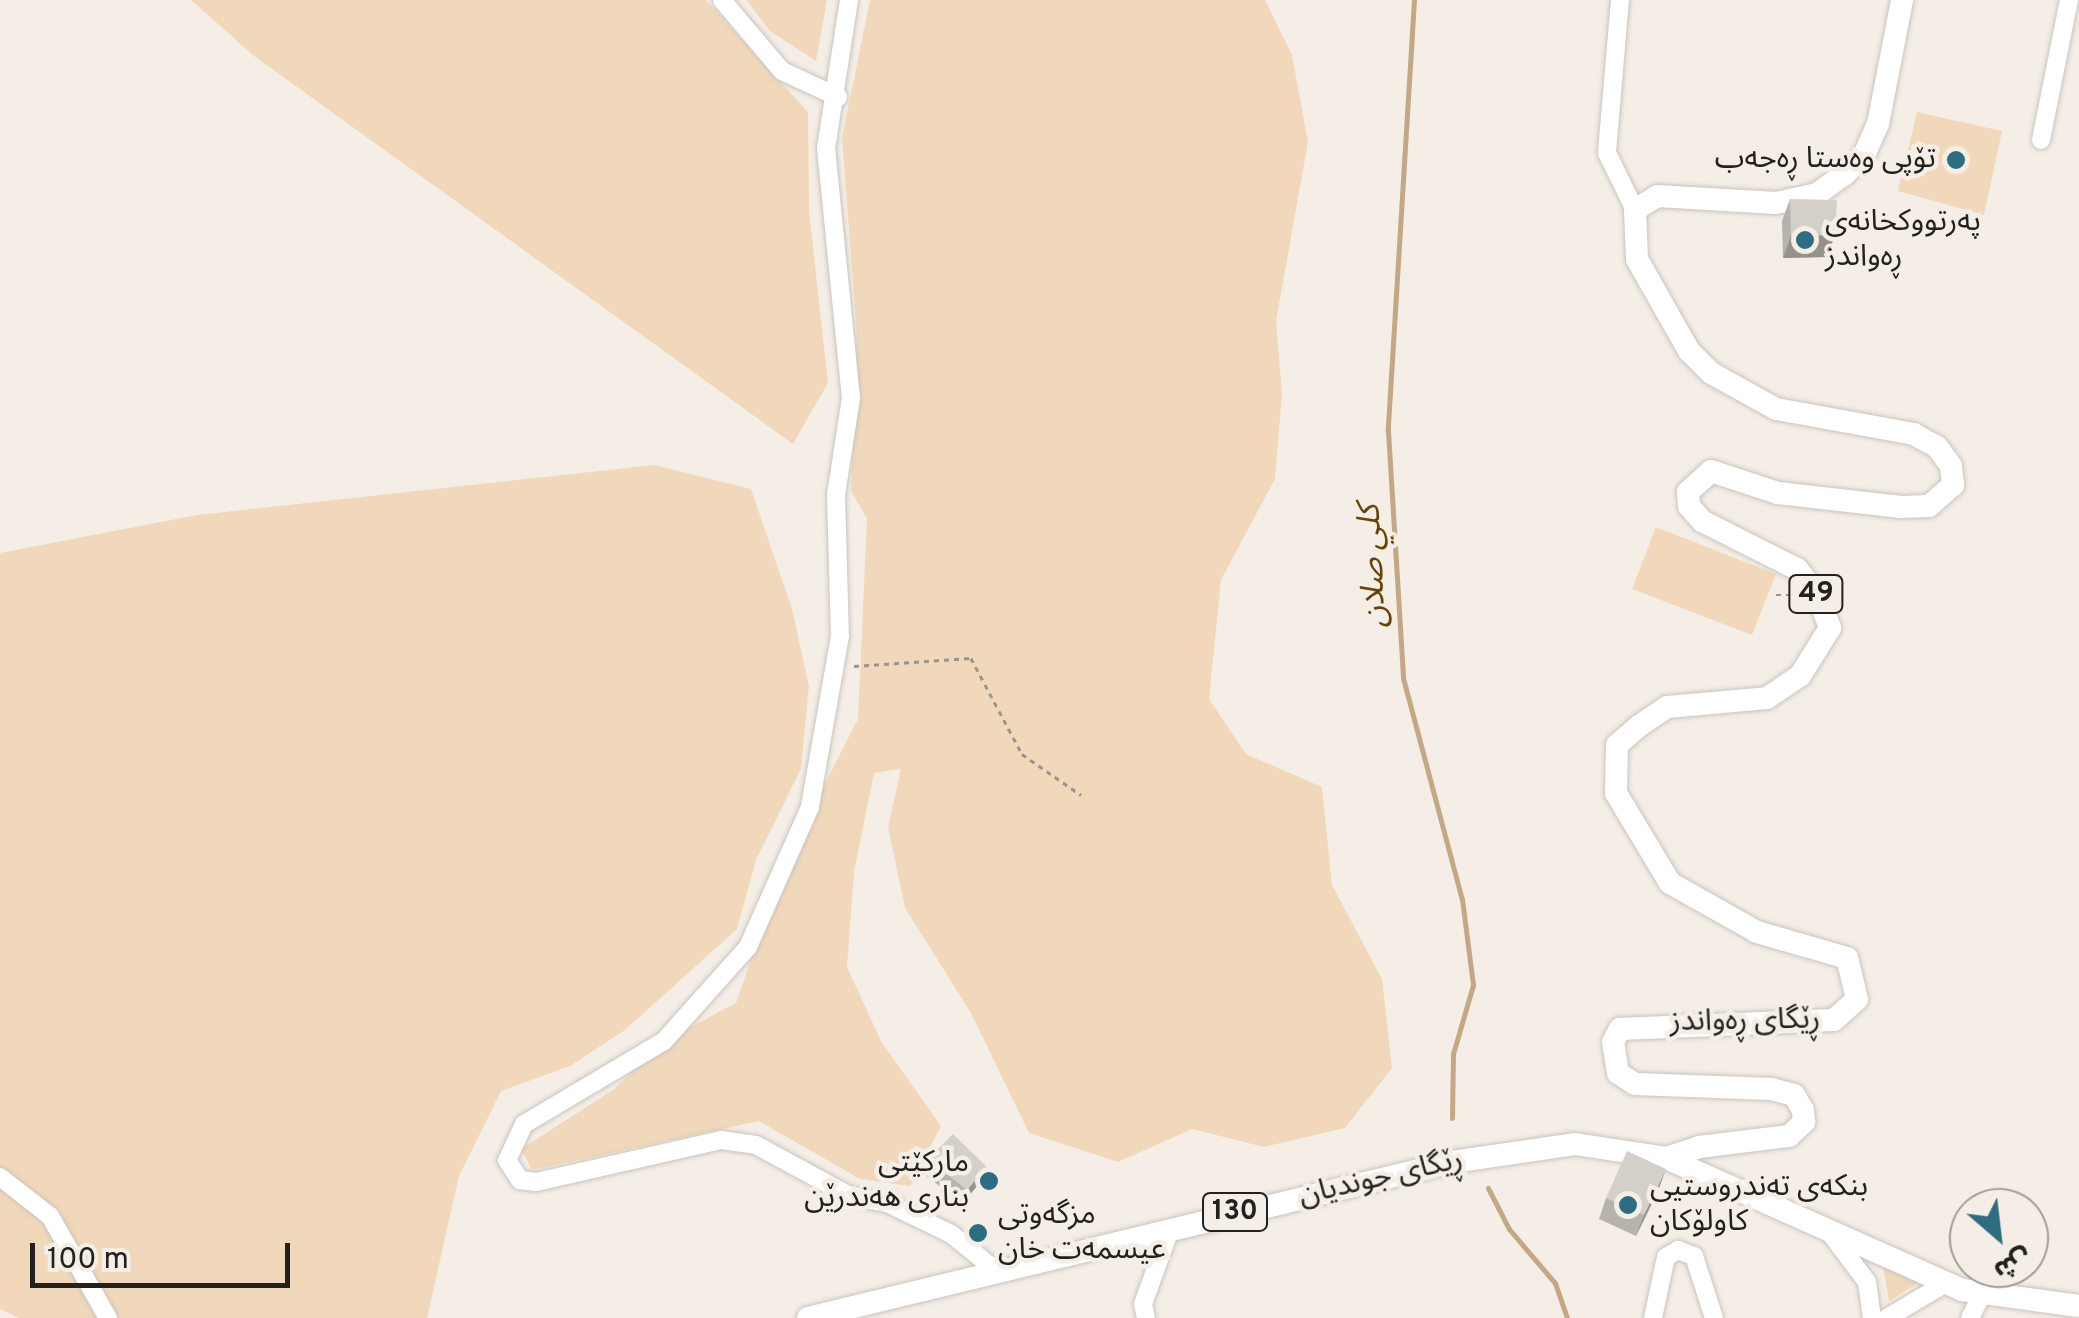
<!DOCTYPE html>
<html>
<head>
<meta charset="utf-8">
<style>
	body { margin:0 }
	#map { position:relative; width:2079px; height:1318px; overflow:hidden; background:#f4eee7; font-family:Overpass,"Noto Sans Arabic",sans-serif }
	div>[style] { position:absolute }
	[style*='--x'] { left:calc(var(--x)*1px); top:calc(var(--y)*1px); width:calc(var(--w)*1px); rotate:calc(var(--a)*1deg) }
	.green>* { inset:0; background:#f2d8ba }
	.stream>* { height:5px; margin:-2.5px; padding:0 2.5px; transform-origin:2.5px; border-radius:2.5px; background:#c4a886 }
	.path>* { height:2.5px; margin-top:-1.25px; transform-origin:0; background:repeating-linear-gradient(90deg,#98948f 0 5px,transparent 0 10px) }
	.roads { filter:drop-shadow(0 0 2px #cac4be) drop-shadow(0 0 2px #cac4be) }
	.minor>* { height:18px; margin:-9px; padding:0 9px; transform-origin:9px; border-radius:9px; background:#fff }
	.major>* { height:22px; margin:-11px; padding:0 11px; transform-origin:11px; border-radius:11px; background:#fff }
	.wall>* { inset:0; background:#b7b2ad }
	.shaded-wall>* { inset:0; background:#95918d }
	.building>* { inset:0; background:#d5cfc9 }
	.dots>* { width:28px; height:28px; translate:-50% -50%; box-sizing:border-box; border:5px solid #f4eee7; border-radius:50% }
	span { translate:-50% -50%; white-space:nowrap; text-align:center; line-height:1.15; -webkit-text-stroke:9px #f4eee7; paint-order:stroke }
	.shield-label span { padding:2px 8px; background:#f4eee7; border:2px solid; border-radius:8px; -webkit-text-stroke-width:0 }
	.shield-label { font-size:28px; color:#23211f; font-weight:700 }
	.poi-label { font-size:30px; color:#23211f }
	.right { translate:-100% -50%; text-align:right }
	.left { translate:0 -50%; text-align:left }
	.street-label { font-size:30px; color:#23211f }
	.water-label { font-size:32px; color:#694305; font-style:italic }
	.north { position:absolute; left:1949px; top:1188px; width:100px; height:100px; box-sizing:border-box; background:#f4eee7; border:2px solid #a09c97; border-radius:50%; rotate:152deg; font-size:28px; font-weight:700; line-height:40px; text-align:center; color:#23211f }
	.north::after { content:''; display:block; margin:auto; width:35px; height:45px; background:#2d6d81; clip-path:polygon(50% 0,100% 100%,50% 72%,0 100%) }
	.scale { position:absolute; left:30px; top:1243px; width:260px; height:45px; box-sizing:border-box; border:5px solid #23211f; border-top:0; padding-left:12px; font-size:30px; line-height:35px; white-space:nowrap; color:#23211f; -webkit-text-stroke:8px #f4eee7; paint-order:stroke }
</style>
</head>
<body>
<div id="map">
	<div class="green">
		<i style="clip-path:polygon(191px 0,706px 0,808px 112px,809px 210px,828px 383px,793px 444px,254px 56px)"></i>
		<i style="clip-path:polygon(746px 0,827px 0,816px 61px,770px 31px)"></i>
		<i style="clip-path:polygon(870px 0,1265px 0,1292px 55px,1308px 142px,1276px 321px,1282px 394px,1275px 479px,1221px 580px,1209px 699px,1246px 754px,1322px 787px,1332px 885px,1382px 979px,1392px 1068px,1345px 1128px,1264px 1147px,1192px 1129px,1118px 1162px,1029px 1133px,971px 1013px,905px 908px,888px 827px,901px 769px,874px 773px,854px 872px,847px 967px,882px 1043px,941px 1126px,910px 1186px,860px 1179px,759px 1121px,532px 1170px,521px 1149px,614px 1089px,664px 1041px,736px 1003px,784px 864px,858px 719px,867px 519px,851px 491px,857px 335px,842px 138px)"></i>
		<i style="clip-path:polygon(1917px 112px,2002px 131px,1984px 215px,1898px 191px)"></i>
		<i style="clip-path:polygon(654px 465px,751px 489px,792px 609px,809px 686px,801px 769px,756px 860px,737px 929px,625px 1030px,570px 1066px,501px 1091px,459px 1176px,427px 1318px,19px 1318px,0 1309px,0 553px,197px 515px)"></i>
		<i style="clip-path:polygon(1656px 527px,1776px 574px,1752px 635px,1632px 589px)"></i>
		<i style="clip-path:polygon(1882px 1260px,1924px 1279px,1889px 1301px)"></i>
	</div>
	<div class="stream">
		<i style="--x:1414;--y:0;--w:432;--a:93.5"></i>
		<i style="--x:1388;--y:431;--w:247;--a:86.5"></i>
		<i style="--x:1403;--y:678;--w:229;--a:75.1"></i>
		<i style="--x:1462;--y:899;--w:87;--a:82.7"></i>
		<i style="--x:1473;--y:985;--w:72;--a:106.2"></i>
		<i style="--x:1453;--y:1054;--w:64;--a:90.9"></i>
		<i style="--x:1488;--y:1188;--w:46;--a:62.9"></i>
		<i style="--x:1509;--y:1229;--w:71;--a:49.6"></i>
		<i style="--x:1555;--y:1283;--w:37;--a:71"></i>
	</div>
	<div class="path">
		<i style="--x:1776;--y:595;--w:14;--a:0"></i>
		<i style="--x:854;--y:666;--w:117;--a:-3.9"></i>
		<i style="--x:971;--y:658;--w:109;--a:62"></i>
		<i style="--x:1022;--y:754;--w:72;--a:34.8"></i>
	</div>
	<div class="roads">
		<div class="minor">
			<i style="--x:722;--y:0;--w:93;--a:49.8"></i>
			<i style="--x:782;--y:71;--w:62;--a:24.9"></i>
			<i style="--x:849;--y:0;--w:150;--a:98.8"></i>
			<i style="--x:826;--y:148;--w:251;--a:84.3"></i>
			<i style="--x:851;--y:398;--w:98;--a:98.8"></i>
			<i style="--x:836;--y:495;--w:141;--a:88.4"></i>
			<i style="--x:840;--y:636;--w:174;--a:100"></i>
			<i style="--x:810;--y:807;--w:153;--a:113.9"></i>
			<i style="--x:748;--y:947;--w:126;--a:131.8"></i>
			<i style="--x:664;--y:1041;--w:163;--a:149.3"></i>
			<i style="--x:524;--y:1124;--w:40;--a:115"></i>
			<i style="--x:507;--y:1160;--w:24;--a:57"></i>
			<i style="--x:520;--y:1180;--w:16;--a:7"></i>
			<i style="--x:536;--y:1182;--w:190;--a:-12.8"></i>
			<i style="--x:721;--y:1140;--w:35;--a:8"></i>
			<i style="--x:756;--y:1145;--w:105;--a:28.5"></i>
			<i style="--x:848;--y:1195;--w:40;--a:12"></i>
			<i style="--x:887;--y:1203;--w:71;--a:25.8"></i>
			<i style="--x:951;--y:1234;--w:55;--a:39.1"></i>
			<i style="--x:1620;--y:0;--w:154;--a:94.9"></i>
			<i style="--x:1607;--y:153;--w:64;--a:63.8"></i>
			<i style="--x:2041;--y:140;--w:143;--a:-78.7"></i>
			<i style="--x:0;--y:1177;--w:63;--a:38"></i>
			<i style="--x:50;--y:1216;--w:117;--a:60.4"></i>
			<i style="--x:1828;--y:1230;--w:65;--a:53.1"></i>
			<i style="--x:1867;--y:1282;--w:36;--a:82"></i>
			<i style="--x:1146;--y:1318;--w:14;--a:-102"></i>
			<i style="--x:1143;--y:1304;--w:77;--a:-70.1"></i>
			<i style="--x:1653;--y:1318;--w:62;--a:-78"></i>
			<i style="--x:1666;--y:1257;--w:14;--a:-30"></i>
			<i style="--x:1678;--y:1250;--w:17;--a:21"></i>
			<i style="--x:1694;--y:1256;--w:65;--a:72.1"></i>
			<i style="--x:1887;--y:1318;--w:69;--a:-30.7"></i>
			<i style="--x:1970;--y:1318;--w:27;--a:-63"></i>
		</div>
		<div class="major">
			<i style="--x:1666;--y:1158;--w:35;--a:-18"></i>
			<i style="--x:1699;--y:1147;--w:91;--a:-7"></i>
			<i style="--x:1789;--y:1136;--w:21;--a:-43"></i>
			<i style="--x:1804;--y:1122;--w:12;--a:-95"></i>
			<i style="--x:1803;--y:1110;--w:17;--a:-121"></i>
			<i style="--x:1794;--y:1095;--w:24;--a:-165"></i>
			<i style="--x:1771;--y:1089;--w:136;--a:-177.9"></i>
			<i style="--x:1635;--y:1084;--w:20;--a:-147"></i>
			<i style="--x:1618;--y:1073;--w:31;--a:-99"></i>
			<i style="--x:1613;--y:1042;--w:15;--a:-62"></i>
			<i style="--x:1620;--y:1029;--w:214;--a:-2.4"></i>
			<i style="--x:1834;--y:1020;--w:31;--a:-42"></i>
			<i style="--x:1857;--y:999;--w:42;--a:-103.7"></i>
			<i style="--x:1847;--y:958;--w:94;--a:-163.9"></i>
			<i style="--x:1757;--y:932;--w:100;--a:-150.6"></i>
			<i style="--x:1670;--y:883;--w:105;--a:-121"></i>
			<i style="--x:1616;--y:793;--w:48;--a:-88.8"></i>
			<i style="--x:1617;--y:745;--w:29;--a:-41"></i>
			<i style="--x:1639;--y:726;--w:34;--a:-34"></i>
			<i style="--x:1667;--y:707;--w:100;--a:-5.1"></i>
			<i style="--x:1767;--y:698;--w:40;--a:-34"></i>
			<i style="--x:1800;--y:676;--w:57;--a:-58"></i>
			<i style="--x:1830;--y:628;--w:33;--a:-110"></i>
			<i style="--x:1819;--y:597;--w:36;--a:-128"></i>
			<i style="--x:1797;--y:569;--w:106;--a:-153.2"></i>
			<i style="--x:1702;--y:521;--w:20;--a:-131"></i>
			<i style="--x:1689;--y:506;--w:14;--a:-94"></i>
			<i style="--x:1688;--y:492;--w:31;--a:-42"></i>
			<i style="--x:1711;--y:471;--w:71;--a:18.2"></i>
			<i style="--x:1778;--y:493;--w:124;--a:6.5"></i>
			<i style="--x:1901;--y:507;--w:28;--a:-2"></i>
			<i style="--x:1929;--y:506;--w:32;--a:-41"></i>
			<i style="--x:1953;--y:485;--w:19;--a:-96"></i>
			<i style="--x:1951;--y:466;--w:24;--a:-126"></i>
			<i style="--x:1937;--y:447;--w:26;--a:-151"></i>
			<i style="--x:1914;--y:434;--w:140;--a:-169.7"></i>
			<i style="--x:1776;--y:409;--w:74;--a:-151"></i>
			<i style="--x:1711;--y:373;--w:31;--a:-135"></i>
			<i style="--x:1689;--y:351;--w:106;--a:-119.5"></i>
			<i style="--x:1637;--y:259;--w:49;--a:-92.3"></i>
			<i style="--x:1635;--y:210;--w:26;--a:-32"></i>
			<i style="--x:1657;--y:196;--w:119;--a:3.4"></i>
			<i style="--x:1776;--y:203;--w:42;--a:-12.4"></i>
			<i style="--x:1817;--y:194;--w:34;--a:-36"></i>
			<i style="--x:1845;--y:174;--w:29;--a:-46"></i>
			<i style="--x:1865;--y:153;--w:32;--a:-66"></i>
			<i style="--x:1878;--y:124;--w:126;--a:-79"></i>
			<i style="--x:808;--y:1318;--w:663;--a:-13.62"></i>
			<i style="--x:1452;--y:1162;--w:124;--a:-8.3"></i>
			<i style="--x:1575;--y:1144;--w:92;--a:8.7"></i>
			<i style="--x:1666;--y:1158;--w:324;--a:24"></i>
			<i style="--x:1962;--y:1290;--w:118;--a:7.8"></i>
		</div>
	</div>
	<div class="wall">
		<i style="clip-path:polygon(1790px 199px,1835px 235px,1827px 257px,1783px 258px,1782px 221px)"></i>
		<i style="clip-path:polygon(928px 1159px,982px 1180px,962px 1204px,923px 1173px)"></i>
		<i style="clip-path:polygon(1658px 1191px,1636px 1236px,1599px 1219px,1606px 1198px)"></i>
	</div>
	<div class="shaded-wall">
		<i style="clip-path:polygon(1835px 235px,1827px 257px,1783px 258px,1791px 236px)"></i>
		<i style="clip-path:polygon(987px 1167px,982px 1180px,962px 1204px,967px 1190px)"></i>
		<i style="clip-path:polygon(1666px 1169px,1658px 1191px,1636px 1236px,1644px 1215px)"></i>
	</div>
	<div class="building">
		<i style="clip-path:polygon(1790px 199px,1837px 200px,1835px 235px,1791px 236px)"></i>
		<i style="clip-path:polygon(953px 1134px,987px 1167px,967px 1190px,928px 1159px)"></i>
		<i style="clip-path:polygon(1627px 1151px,1666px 1169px,1644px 1215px,1606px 1198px)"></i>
	</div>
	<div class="dots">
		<i style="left:1956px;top:160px;background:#2d6d81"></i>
		<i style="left:1805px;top:240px;background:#2d6d81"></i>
		<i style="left:989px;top:1181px;background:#2d6d81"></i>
		<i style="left:1628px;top:1205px;background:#2d6d81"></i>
		<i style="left:978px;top:1233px;background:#2d6d81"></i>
	</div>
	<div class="shield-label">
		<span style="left:1816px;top:594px">49</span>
		<span style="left:1235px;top:1212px">130</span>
	</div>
	<div class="poi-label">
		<span class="right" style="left:1936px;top:160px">تۆپی وەستا ڕەجەب</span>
		<span class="left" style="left:1825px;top:240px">پەرتووکخانەی<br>ڕەواندز</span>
		<span class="right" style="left:969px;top:1181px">مارکێتی<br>بناری هەندرێن</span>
		<span class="left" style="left:1650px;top:1205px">بنکەی تەندروستیی<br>کاولۆکان</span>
		<span class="left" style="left:998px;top:1233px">مزگەوتی<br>عیسمەت خان</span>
	</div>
	<div class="street-label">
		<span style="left:1745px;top:1022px;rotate:-1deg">ڕێگای ڕەواندز</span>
		<span style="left:1381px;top:1179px;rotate:-13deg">ڕێگای جوندیان</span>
	</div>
	<div class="water-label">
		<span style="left:1374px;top:566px;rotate:-93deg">كلي صلان</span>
	</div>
	<div class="north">ش</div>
	<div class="scale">100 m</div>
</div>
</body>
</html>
